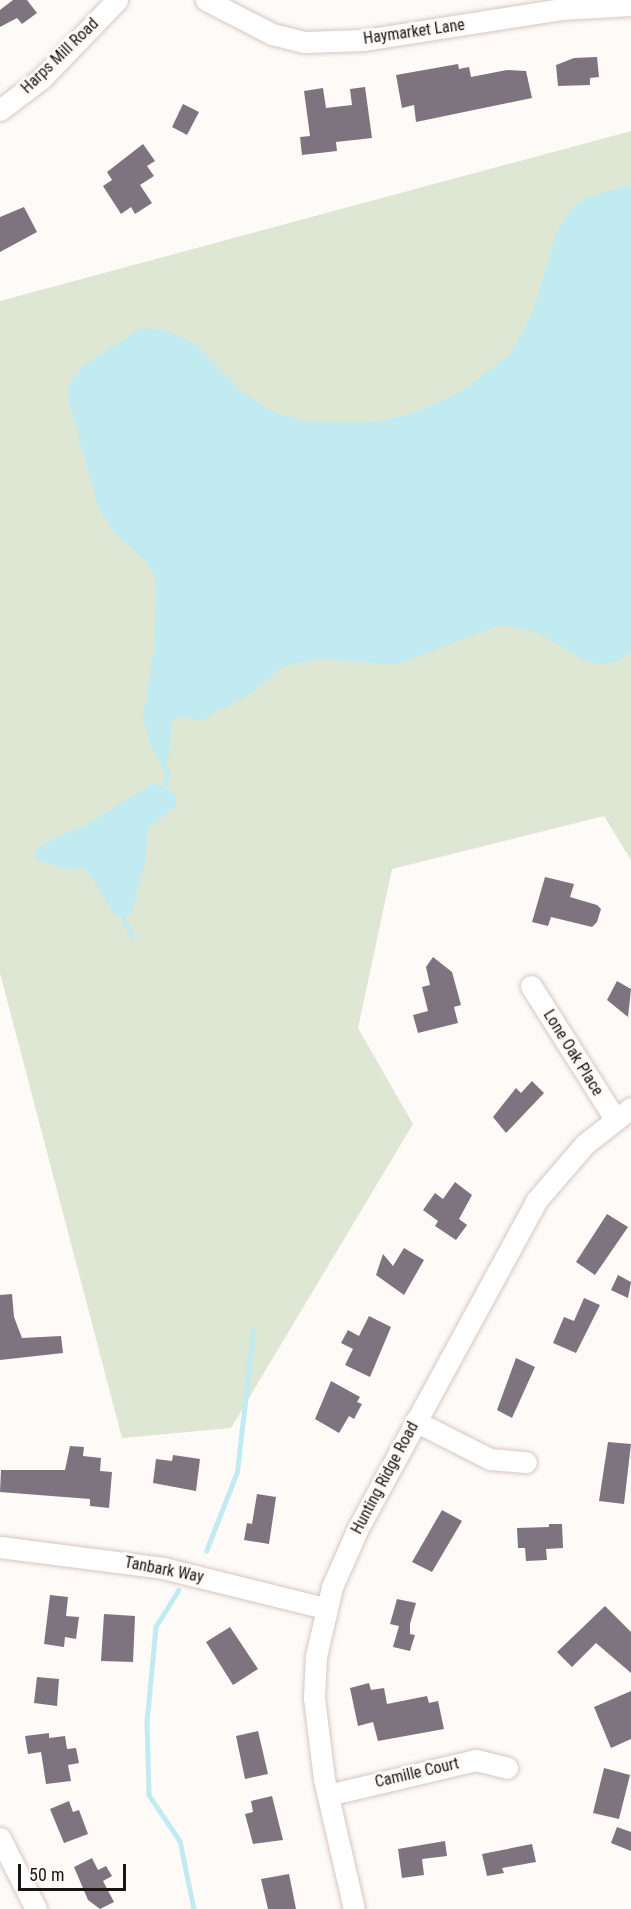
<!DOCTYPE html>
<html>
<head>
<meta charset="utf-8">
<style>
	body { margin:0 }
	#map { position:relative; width:631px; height:1909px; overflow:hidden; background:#fdfaf8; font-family:"Roboto Condensed",sans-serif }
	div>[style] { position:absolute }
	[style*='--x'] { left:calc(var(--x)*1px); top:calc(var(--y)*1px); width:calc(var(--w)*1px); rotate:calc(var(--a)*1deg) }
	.green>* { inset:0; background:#dee6d4 }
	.water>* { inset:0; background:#c1ebf1 }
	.stream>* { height:4.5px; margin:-2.25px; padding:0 2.25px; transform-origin:2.25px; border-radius:2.25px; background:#c1ebf1 }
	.building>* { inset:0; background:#7d747f }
	.roads { filter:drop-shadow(0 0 2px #d6c7c1) drop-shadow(0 0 2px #d6c7c1) }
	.minor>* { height:21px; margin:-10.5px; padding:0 10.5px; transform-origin:10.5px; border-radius:10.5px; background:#fff }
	span { translate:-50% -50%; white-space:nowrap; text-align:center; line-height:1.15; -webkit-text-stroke:6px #fdfaf8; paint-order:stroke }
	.street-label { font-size:16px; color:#1b1614 }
	.scale { position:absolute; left:18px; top:1864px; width:108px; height:27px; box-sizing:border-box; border:3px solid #1b1614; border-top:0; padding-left:8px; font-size:18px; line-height:21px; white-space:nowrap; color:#1b1614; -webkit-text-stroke:4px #fdfaf8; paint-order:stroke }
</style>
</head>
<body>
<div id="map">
	<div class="green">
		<i style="clip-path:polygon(631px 131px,631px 860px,604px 816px,392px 869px,358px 1028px,413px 1124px,231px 1428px,122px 1438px,0 973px,0 301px)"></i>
	</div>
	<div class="water">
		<i style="clip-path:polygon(631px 185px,631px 651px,618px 662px,599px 664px,583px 660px,539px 633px,500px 625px,396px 665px,322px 659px,284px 666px,249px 695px,199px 721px,181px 716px,172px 722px,168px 762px,163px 765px,152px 749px,143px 717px,155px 644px,156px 580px,148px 564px,113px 531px,98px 507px,69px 402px,68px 384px,86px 364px,142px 328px,166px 330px,197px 345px,242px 392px,275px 413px,311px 422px,370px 422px,409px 415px,462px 391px,510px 354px,532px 315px,556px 234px,569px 211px,587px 197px)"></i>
		<i style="clip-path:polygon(153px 783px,171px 790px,177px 798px,175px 807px,148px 829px,145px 863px,132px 912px,124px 920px,115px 915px,86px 869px,59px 868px,35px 858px,34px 853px,55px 837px,83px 827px)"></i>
	</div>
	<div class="stream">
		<i style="--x:163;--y:765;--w:10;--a:61"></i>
		<i style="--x:168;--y:774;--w:12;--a:104"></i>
		<i style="--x:124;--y:920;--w:18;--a:61"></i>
		<i style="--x:206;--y:1551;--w:85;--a:-68.6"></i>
		<i style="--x:237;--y:1472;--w:142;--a:-83.5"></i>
		<i style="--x:179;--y:1590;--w:44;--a:121.9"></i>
		<i style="--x:156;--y:1627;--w:95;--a:95.4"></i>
		<i style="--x:147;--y:1722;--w:73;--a:88.4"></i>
		<i style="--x:149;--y:1795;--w:55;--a:56"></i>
		<i style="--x:180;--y:1841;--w:69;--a:78.4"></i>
	</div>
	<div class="building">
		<i style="clip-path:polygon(13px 0,27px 0,37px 13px,22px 24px,17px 18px,0 27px,0 10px)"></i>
		<i style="clip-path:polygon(597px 57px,599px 77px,590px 78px,590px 85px,558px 86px,556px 65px,574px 58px)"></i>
		<i style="clip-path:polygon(458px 64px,459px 69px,469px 67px,471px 77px,507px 70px,526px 71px,532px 98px,416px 122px,414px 105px,402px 108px,396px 75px)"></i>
		<i style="clip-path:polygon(365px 87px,372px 138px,336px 142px,337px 151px,302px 155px,300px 137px,310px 136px,304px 91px,323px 88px,326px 108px,352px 105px,350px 89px)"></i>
		<i style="clip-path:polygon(183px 104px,199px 112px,187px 135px,172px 127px)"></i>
		<i style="clip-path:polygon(143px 144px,155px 161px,147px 166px,154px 176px,140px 185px,152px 203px,135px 214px,131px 207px,121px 214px,103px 186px,112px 180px,107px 172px)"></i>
		<i style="clip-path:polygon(24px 207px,37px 232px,0 252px,0 217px)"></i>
		<i style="clip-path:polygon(545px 877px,574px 884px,570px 897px,597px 905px,601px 909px,597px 922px,592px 927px,551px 917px,548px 926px,532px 922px)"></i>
		<i style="clip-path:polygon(433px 957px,452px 972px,461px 1005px,454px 1007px,458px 1023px,418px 1033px,413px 1015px,428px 1011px,422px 987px,430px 985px,426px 967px)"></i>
		<i style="clip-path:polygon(617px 981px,631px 989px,628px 1017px,607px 1000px)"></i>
		<i style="clip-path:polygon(532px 1081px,544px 1093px,506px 1133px,493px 1117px,516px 1088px,521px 1093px)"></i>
		<i style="clip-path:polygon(455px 1182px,472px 1195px,459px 1219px,467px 1225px,456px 1240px,435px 1226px,438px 1221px,423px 1210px,435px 1193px,443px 1199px)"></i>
		<i style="clip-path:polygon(607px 1214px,628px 1227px,595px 1275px,576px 1262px)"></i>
		<i style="clip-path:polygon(404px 1248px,424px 1260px,404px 1295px,376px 1275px,383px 1254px,393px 1266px)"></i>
		<i style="clip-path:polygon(618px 1275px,631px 1282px,628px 1298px,611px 1290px)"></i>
		<i style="clip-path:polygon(12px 1294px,14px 1317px,22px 1338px,61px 1336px,63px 1353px,0 1360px,0 1295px)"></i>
		<i style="clip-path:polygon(584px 1298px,600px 1305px,576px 1353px,553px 1343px,564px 1317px,574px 1321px)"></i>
		<i style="clip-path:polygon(369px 1316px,391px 1327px,370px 1377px,345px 1365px,353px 1349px,341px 1343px,348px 1330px,359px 1336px)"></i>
		<i style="clip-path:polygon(516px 1358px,535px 1367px,512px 1418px,497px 1410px)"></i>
		<i style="clip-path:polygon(331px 1381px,360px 1397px,357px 1402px,362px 1404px,354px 1419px,349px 1416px,339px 1433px,315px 1419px)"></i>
		<i style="clip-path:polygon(608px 1442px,631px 1444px,624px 1504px,599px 1501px)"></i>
		<i style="clip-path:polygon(70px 1446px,84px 1447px,83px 1456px,101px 1458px,100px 1471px,112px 1472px,109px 1508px,90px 1506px,90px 1499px,0 1492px,1px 1470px,65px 1470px)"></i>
		<i style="clip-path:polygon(173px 1455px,200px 1459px,196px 1491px,153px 1483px,156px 1459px,172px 1461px)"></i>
		<i style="clip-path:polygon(257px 1494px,276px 1497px,269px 1544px,244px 1540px,247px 1523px,252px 1524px)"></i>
		<i style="clip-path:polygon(442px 1510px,462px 1521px,432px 1572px,412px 1562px)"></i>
		<i style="clip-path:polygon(549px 1524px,562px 1524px,563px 1548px,546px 1549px,547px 1560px,526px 1561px,525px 1548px,518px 1548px,517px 1528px,549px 1527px)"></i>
		<i style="clip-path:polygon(50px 1595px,68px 1597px,66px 1616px,79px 1617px,76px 1639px,65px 1637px,64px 1647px,44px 1644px)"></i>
		<i style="clip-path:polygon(397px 1599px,416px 1603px,410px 1624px,410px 1634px,415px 1635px,410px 1651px,393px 1647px,399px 1626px,390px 1624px)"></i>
		<i style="clip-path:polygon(605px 1606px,631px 1632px,631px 1673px,596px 1643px,572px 1667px,557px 1652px)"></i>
		<i style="clip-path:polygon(104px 1614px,135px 1616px,133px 1662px,101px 1661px)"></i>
		<i style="clip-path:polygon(230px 1627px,258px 1669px,233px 1685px,206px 1642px)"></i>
		<i style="clip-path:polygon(37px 1677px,59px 1679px,57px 1706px,34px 1703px)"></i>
		<i style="clip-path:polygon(369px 1683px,371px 1690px,384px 1688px,387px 1704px,427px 1696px,429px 1703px,438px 1701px,444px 1729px,378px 1741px,373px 1722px,358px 1726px,350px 1688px)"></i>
		<i style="clip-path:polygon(631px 1691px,631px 1739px,611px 1748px,594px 1707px)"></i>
		<i style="clip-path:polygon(258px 1731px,268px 1774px,245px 1779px,236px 1736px)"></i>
		<i style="clip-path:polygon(49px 1733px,49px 1738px,65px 1736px,67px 1749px,76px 1748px,79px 1763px,68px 1765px,71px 1781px,46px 1784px,41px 1752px,28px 1754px,25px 1736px)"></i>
		<i style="clip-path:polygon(604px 1768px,630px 1775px,619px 1819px,593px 1813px)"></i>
		<i style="clip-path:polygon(272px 1796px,283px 1840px,253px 1844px,245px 1814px,253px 1812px,251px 1801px)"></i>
		<i style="clip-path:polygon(69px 1801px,73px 1812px,79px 1810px,88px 1834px,64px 1843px,50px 1809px)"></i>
		<i style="clip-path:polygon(617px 1827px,631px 1832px,631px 1851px,611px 1843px)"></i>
		<i style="clip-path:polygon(445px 1841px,447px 1856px,422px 1859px,424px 1875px,402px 1878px,398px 1849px)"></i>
		<i style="clip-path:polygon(532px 1844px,536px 1862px,502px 1868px,504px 1873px,487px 1876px,482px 1854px)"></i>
		<i style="clip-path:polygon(92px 1858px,98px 1870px,106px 1866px,112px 1876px,103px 1881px,114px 1902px,100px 1909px,88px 1900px,74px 1867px)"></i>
		<i style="clip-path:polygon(289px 1874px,296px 1909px,268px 1909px,261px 1879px)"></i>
	</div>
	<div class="roads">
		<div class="minor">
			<i style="--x:206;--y:0;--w:74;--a:27.3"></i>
			<i style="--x:272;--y:34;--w:34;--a:14"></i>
			<i style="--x:305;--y:42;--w:59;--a:-1.9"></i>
			<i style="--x:364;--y:40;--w:201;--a:-8.9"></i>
			<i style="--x:563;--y:9;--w:68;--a:-3.4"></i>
			<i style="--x:0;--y:110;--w:53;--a:-37.3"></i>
			<i style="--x:42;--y:78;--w:108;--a:-46.1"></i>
			<i style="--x:531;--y:986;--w:157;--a:57.7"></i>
			<i style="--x:415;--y:1421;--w:84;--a:26.9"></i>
			<i style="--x:490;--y:1459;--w:36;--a:5"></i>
			<i style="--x:0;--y:1547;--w:164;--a:7.3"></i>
			<i style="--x:163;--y:1568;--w:167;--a:13.9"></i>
			<i style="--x:328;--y:1795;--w:152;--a:-13.3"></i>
			<i style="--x:476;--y:1760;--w:32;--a:14"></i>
			<i style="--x:0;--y:1838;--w:80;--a:63.1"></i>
			<i style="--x:354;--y:1909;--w:133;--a:-103"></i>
			<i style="--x:324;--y:1779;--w:83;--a:-97"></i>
			<i style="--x:314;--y:1697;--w:41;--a:-87.2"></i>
			<i style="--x:316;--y:1656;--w:71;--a:-76.9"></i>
			<i style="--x:332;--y:1587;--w:64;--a:-66.2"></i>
			<i style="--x:358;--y:1528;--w:372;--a:-61.4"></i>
			<i style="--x:536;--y:1201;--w:75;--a:-49.3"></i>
			<i style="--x:585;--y:1144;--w:58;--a:-38"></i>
		</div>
	</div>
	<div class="street-label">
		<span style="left:414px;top:32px;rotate:-8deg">Haymarket Lane</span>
		<span style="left:60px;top:56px;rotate:-44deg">Harps Mill Road</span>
		<span style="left:573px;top:1053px;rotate:58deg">Lone Oak Place</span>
		<span style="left:385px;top:1478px;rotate:-62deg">Hunting Ridge Road</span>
		<span style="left:164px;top:1570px;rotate:11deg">Tanbark Way</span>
		<span style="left:417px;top:1773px;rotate:-13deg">Camille Court</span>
	</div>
	<div class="scale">50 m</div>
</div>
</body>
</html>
